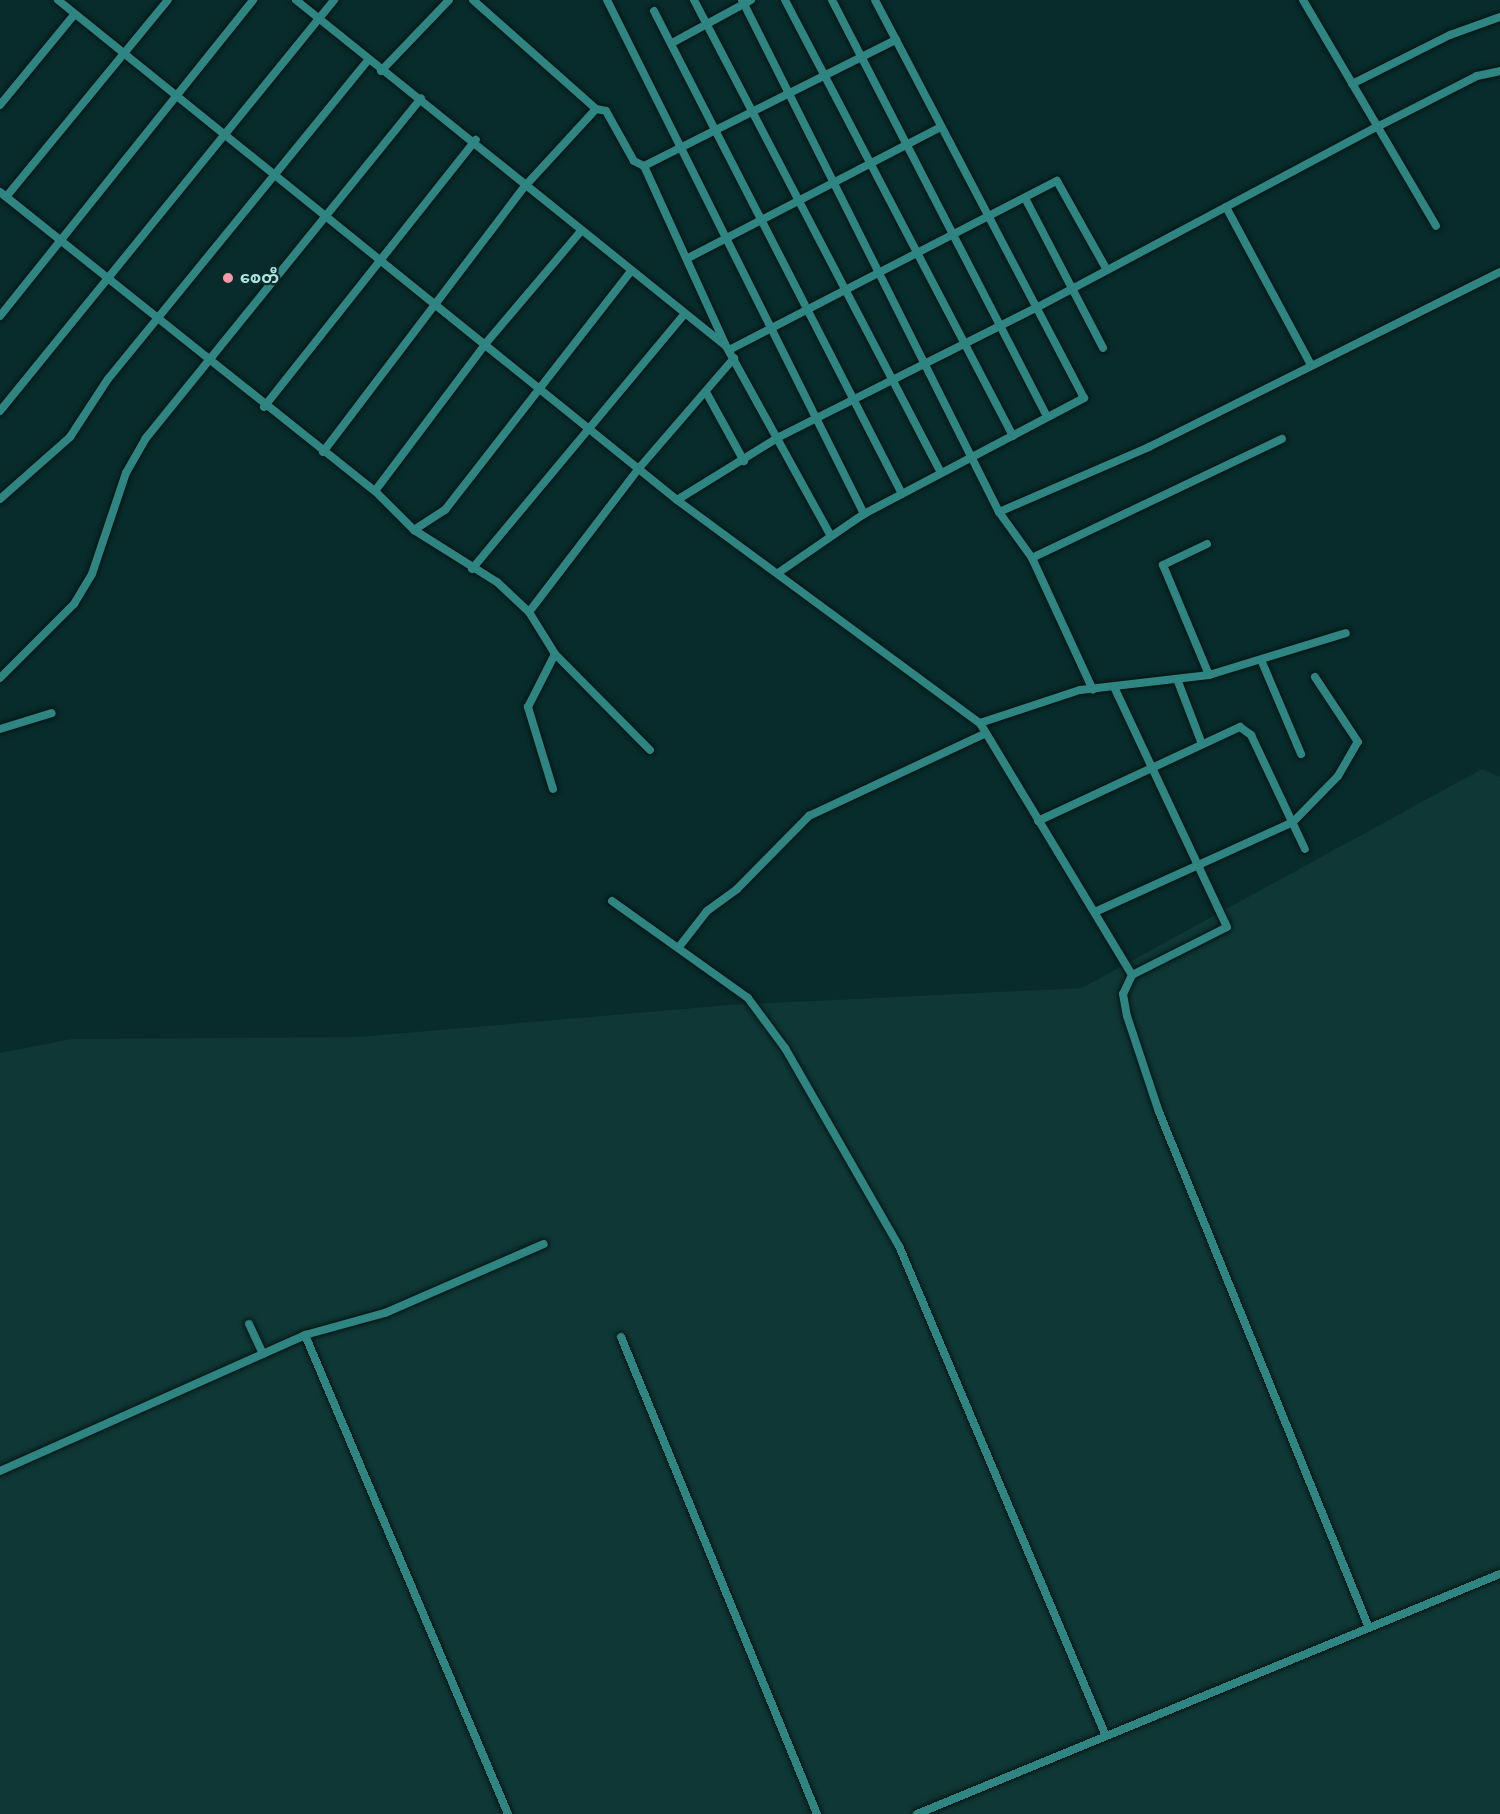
<!DOCTYPE html>
<html>
<head>
<meta charset="utf-8">
<style>
	body { margin:0 }
	#map { position:relative; width:1500px; height:1814px; overflow:hidden; background:#072c2b; font-family:"Work Sans","Noto Sans Myanmar",sans-serif }
	div>[style] { position:absolute }
	[style*='--x'] { left:calc(var(--x)*1px); top:calc(var(--y)*1px); width:calc(var(--w)*1px); rotate:calc(var(--a)*1deg) }
	.built>* { inset:0; background:#0e3735 }
	.roads { filter:drop-shadow(0 0 2px #041211) drop-shadow(0 0 2px #041211) }
	.minor>* { height:8px; margin:-4px; padding:0 4px; transform-origin:4px; border-radius:4px; background:#2e8582 }
	.dots>* { width:16px; height:16px; translate:-50% -50%; box-sizing:border-box; border:3px solid #072c2b; border-radius:50% }
	span { translate:-50% -50%; white-space:nowrap; text-align:center; line-height:1.15; -webkit-text-stroke:4.5px #072c2b; paint-order:stroke }
	.poi-label { font-size:16px; color:#b1e2e0; font-weight:700 }
	.left { translate:0 -50%; text-align:left }
</style>
</head>
<body>
<div id="map">
	<div class="built">
		<i style="clip-path:polygon(1482px 769px,1500px 777px,1500px 1814px,0 1814px,0 1053px,72px 1039px,358px 1037px,729px 1005px,1082px 988px)"></i>
	</div>
	<div class="roads">
		<div class="minor">
			<i style="--x:58;--y:0;--w:796;--a:38.93"></i>
			<i style="--x:677;--y:500;--w:376;--a:36.4"></i>
			<i style="--x:980;--y:723;--w:294;--a:58.9"></i>
			<i style="--x:1132;--y:975;--w:106;--a:-26.8"></i>
			<i style="--x:1227;--y:927;--w:263;--a:-115.2"></i>
			<i style="--x:296;--y:0;--w:552;--a:38.82"></i>
			<i style="--x:726;--y:346;--w:217;--a:61.1"></i>
			<i style="--x:473;--y:0;--w:164;--a:41.5"></i>
			<i style="--x:607;--y:0;--w:575;--a:63.43"></i>
			<i style="--x:694;--y:0;--w:531;--a:62.42"></i>
			<i style="--x:742;--y:0;--w:573;--a:63.35"></i>
			<i style="--x:999;--y:512;--w:57;--a:54.3"></i>
			<i style="--x:1032;--y:558;--w:145;--a:65.2"></i>
			<i style="--x:785;--y:0;--w:492;--a:62.4"></i>
			<i style="--x:832;--y:0;--w:469;--a:62.7"></i>
			<i style="--x:1303;--y:0;--w:262;--a:59.5"></i>
			<i style="--x:654;--y:11;--w:543;--a:62.82"></i>
			<i style="--x:672;--y:43;--w:90;--a:-28.6"></i>
			<i style="--x:381;--y:71;--w:98;--a:-46.2"></i>
			<i style="--x:1352;--y:84;--w:110;--a:-26.6"></i>
			<i style="--x:1450;--y:35;--w:53;--a:-19.8"></i>
			<i style="--x:0;--y:105;--w:117;--a:-50.6"></i>
			<i style="--x:644;--y:166;--w:196;--a:65.5"></i>
			<i style="--x:0;--y:192;--w:480;--a:38.6"></i>
			<i style="--x:375;--y:491;--w:55;--a:45"></i>
			<i style="--x:414;--y:530;--w:98;--a:32.1"></i>
			<i style="--x:497;--y:582;--w:44;--a:43.2"></i>
			<i style="--x:529;--y:612;--w:183;--a:-52.6"></i>
			<i style="--x:640;--y:467;--w:144;--a:-49.2"></i>
			<i style="--x:6;--y:197;--w:255;--a:-50.6"></i>
			<i style="--x:1025;--y:198;--w:169;--a:62.5"></i>
			<i style="--x:1226;--y:207;--w:179;--a:61.7"></i>
			<i style="--x:690;--y:257;--w:283;--a:-27.4"></i>
			<i style="--x:0;--y:316;--w:405;--a:-51.3"></i>
			<i style="--x:729;--y:350;--w:369;--a:-27.3"></i>
			<i style="--x:1057;--y:181;--w:102;--a:60.7"></i>
			<i style="--x:706;--y:392;--w:79;--a:61.2"></i>
			<i style="--x:264;--y:407;--w:341;--a:-51.6"></i>
			<i style="--x:0;--y:411;--w:530;--a:-50.9"></i>
			<i style="--x:323;--y:452;--w:335;--a:-52.8"></i>
			<i style="--x:526;--y:185;--w:103;--a:-47.4"></i>
			<i style="--x:596;--y:109;--w:10;--a:11"></i>
			<i style="--x:606;--y:111;--w:57;--a:60.8"></i>
			<i style="--x:634;--y:161;--w:11;--a:27"></i>
			<i style="--x:644;--y:166;--w:282;--a:-26.6"></i>
			<i style="--x:375;--y:491;--w:185;--a:-53.1"></i>
			<i style="--x:486;--y:343;--w:145;--a:-49.7"></i>
			<i style="--x:0;--y:499;--w:94;--a:-41.5"></i>
			<i style="--x:70;--y:437;--w:69;--a:-56.8"></i>
			<i style="--x:108;--y:379;--w:412;--a:-50.8"></i>
			<i style="--x:677;--y:500;--w:120;--a:-31.7"></i>
			<i style="--x:779;--y:437;--w:288;--a:-26.7"></i>
			<i style="--x:1036;--y:308;--w:386;--a:-28"></i>
			<i style="--x:1377;--y:127;--w:112;--a:-27"></i>
			<i style="--x:1477;--y:76;--w:24;--a:-12"></i>
			<i style="--x:999;--y:512;--w:163;--a:-23.4"></i>
			<i style="--x:1149;--y:447;--w:392;--a:-26.5"></i>
			<i style="--x:414;--y:530;--w:37;--a:-33"></i>
			<i style="--x:445;--y:510;--w:301;--a:-52.1"></i>
			<i style="--x:1207;--y:544;--w:49;--a:154.5"></i>
			<i style="--x:1163;--y:565;--w:119;--a:67.3"></i>
			<i style="--x:1032;--y:558;--w:277;--a:-25.5"></i>
			<i style="--x:472;--y:569;--w:331;--a:-50.2"></i>
			<i style="--x:778;--y:573;--w:104;--a:-34.5"></i>
			<i style="--x:864;--y:514;--w:249;--a:-27.8"></i>
			<i style="--x:1084;--y:398;--w:450;--a:-117.7"></i>
			<i style="--x:529;--y:612;--w:49;--a:58.2"></i>
			<i style="--x:555;--y:654;--w:135;--a:45.3"></i>
			<i style="--x:1262;--y:662;--w:100;--a:67"></i>
			<i style="--x:0;--y:678;--w:105;--a:-45"></i>
			<i style="--x:74;--y:604;--w:35;--a:-59"></i>
			<i style="--x:92;--y:574;--w:107;--a:-71.4"></i>
			<i style="--x:126;--y:473;--w:40;--a:-60.3"></i>
			<i style="--x:146;--y:438;--w:437;--a:-51"></i>
			<i style="--x:1177;--y:679;--w:70;--a:69"></i>
			<i style="--x:980;--y:723;--w:105;--a:-18.3"></i>
			<i style="--x:1080;--y:690;--w:130;--a:-6.6"></i>
			<i style="--x:1209;--y:675;--w:143;--a:-17"></i>
			<i style="--x:0;--y:729;--w:54;--a:-17.1"></i>
			<i style="--x:553;--y:789;--w:86;--a:-107"></i>
			<i style="--x:528;--y:707;--w:59;--a:-63"></i>
			<i style="--x:1038;--y:821;--w:223;--a:-25"></i>
			<i style="--x:1240;--y:727;--w:14;--a:36"></i>
			<i style="--x:1251;--y:735;--w:126;--a:64.7"></i>
			<i style="--x:612;--y:901;--w:167;--a:35.5"></i>
			<i style="--x:748;--y:998;--w:62;--a:53.5"></i>
			<i style="--x:785;--y:1048;--w:228;--a:60.1"></i>
			<i style="--x:899;--y:1246;--w:530;--a:67.11"></i>
			<i style="--x:1097;--y:911;--w:215;--a:-24.4"></i>
			<i style="--x:1293;--y:822;--w:64;--a:-45.6"></i>
			<i style="--x:1338;--y:776;--w:39;--a:-60"></i>
			<i style="--x:1358;--y:742;--w:78;--a:-123.5"></i>
			<i style="--x:679;--y:947;--w:46;--a:-52.1"></i>
			<i style="--x:707;--y:911;--w:37;--a:-36"></i>
			<i style="--x:737;--y:889;--w:103;--a:-45.4"></i>
			<i style="--x:809;--y:816;--w:195;--a:-25.1"></i>
			<i style="--x:1132;--y:975;--w:21;--a:115"></i>
			<i style="--x:1123;--y:994;--w:22;--a:80"></i>
			<i style="--x:1127;--y:1016;--w:101;--a:71.6"></i>
			<i style="--x:1159;--y:1112;--w:557;--a:67.85"></i>
			<i style="--x:249;--y:1324;--w:33;--a:65"></i>
			<i style="--x:305;--y:1335;--w:520;--a:67.03"></i>
			<i style="--x:621;--y:1337;--w:516;--a:67.66"></i>
			<i style="--x:0;--y:1471;--w:334;--a:-24"></i>
			<i style="--x:305;--y:1335;--w:83;--a:-15.4"></i>
			<i style="--x:385;--y:1313;--w:173;--a:-23.5"></i>
			<i style="--x:917;--y:1814;--w:630;--a:-22.38"></i>
		</div>
	</div>
	<div class="dots">
		<i style="left:228px;top:278px;background:#f49aa5"></i>
	</div>
	<div class="poi-label">
		<span class="left" style="left:240px;top:278px">စေတီ</span>
	</div>
</div>
</body>
</html>
